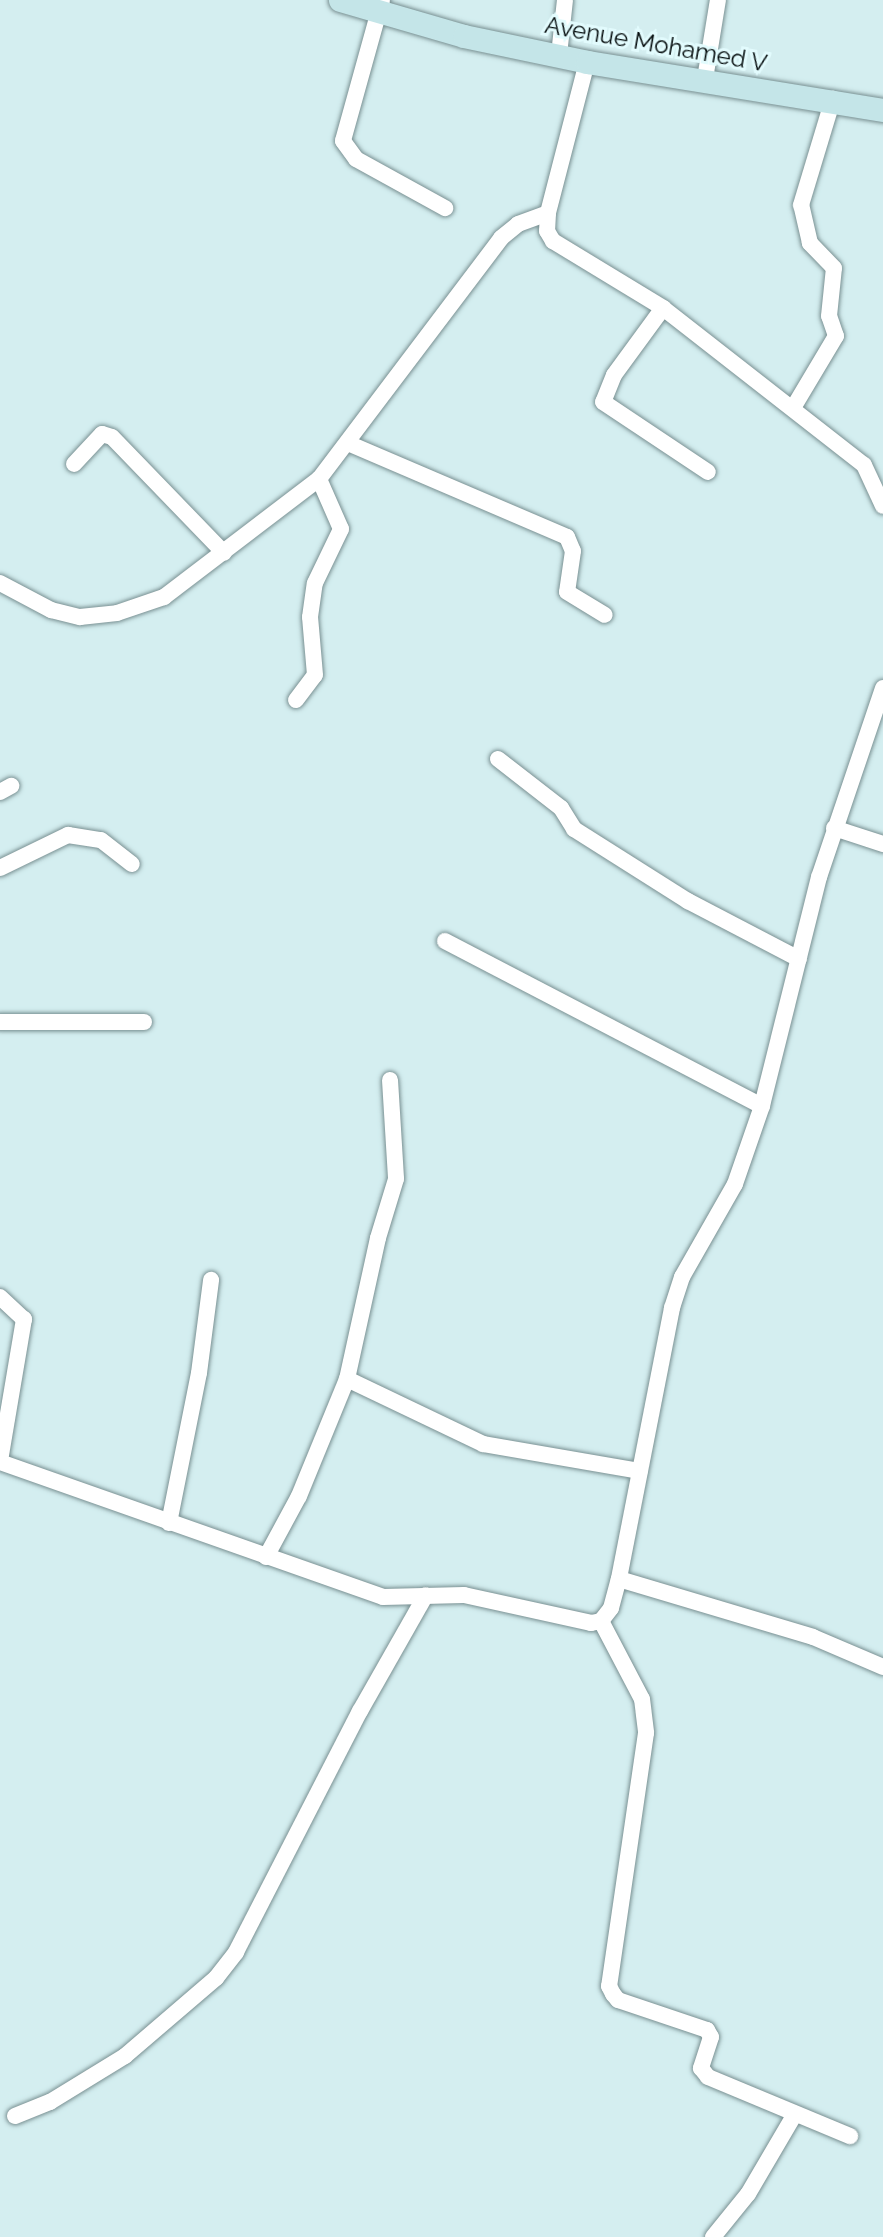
<!DOCTYPE html>
<html>
<head>
<meta charset="utf-8">
<style>
	body { margin:0 }
	#map { position:relative; width:883px; height:2237px; overflow:hidden; background:#d4eef0; font-family:Raleway,sans-serif }
	div>[style] { position:absolute }
	[style*='--x'] { left:calc(var(--x)*1px); top:calc(var(--y)*1px); width:calc(var(--w)*1px); rotate:calc(var(--a)*1deg) }
	.roads { filter:drop-shadow(0 0 2px #799092) drop-shadow(0 0 2px #799092) }
	.street>* { height:16px; margin:-8px; padding:0 8px; transform-origin:8px; border-radius:8px; background:#fff }
	.secondary>* { height:23px; margin:-11.5px; padding:0 11.5px; transform-origin:11.5px; border-radius:11.5px; background:#c4e5e8 }
	span { translate:-50% -50%; white-space:nowrap; text-align:center; line-height:1.15; -webkit-text-stroke:6px #e2fbfd; paint-order:stroke }
	.street-label { font-size:24px; color:#070f10 }
</style>
</head>
<body>
<div id="map">
	<div class="roads">
		<div class="street">
			<i style="--x:382;--y:0;--w:146;--a:105.5"></i>
			<i style="--x:343;--y:141;--w:22;--a:54"></i>
			<i style="--x:356;--y:159;--w:102;--a:28.8"></i>
			<i style="--x:559;--y:55;--w:55;--a:-83.8"></i>
			<i style="--x:587;--y:62;--w:156;--a:104.5"></i>
			<i style="--x:548;--y:213;--w:18;--a:93"></i>
			<i style="--x:547;--y:231;--w:12;--a:59"></i>
			<i style="--x:553;--y:241;--w:129;--a:31.3"></i>
			<i style="--x:663;--y:308;--w:255;--a:38"></i>
			<i style="--x:864;--y:465;--w:45;--a:65.1"></i>
			<i style="--x:705;--y:79;--w:80;--a:-80.7"></i>
			<i style="--x:663;--y:308;--w:83;--a:126.2"></i>
			<i style="--x:614;--y:375;--w:29;--a:112"></i>
			<i style="--x:603;--y:402;--w:126;--a:33.7"></i>
			<i style="--x:793;--y:408;--w:84;--a:-59.2"></i>
			<i style="--x:836;--y:336;--w:21;--a:-109"></i>
			<i style="--x:829;--y:316;--w:48;--a:-84.1"></i>
			<i style="--x:834;--y:268;--w:35;--a:-134"></i>
			<i style="--x:810;--y:243;--w:39;--a:-103"></i>
			<i style="--x:801;--y:205;--w:111;--a:-73.2"></i>
			<i style="--x:350;--y:444;--w:236;--a:23.2"></i>
			<i style="--x:567;--y:537;--w:15;--a:67"></i>
			<i style="--x:573;--y:551;--w:41;--a:98.3"></i>
			<i style="--x:567;--y:592;--w:44;--a:31.2"></i>
			<i style="--x:74;--y:464;--w:41;--a:-47"></i>
			<i style="--x:102;--y:434;--w:10;--a:17"></i>
			<i style="--x:112;--y:437;--w:161;--a:46"></i>
			<i style="--x:0;--y:583;--w:58;--a:27.9"></i>
			<i style="--x:51;--y:610;--w:30;--a:14"></i>
			<i style="--x:80;--y:617;--w:37;--a:-6"></i>
			<i style="--x:117;--y:613;--w:50;--a:-18.8"></i>
			<i style="--x:164;--y:597;--w:195;--a:-37.3"></i>
			<i style="--x:319;--y:479;--w:302;--a:-52.9"></i>
			<i style="--x:501;--y:238;--w:22;--a:-39"></i>
			<i style="--x:518;--y:224;--w:32;--a:-20"></i>
			<i style="--x:883;--y:688;--w:200;--a:108.7"></i>
			<i style="--x:819;--y:877;--w:236;--a:104"></i>
			<i style="--x:762;--y:1106;--w:83;--a:109.1"></i>
			<i style="--x:735;--y:1184;--w:107;--a:119.7"></i>
			<i style="--x:682;--y:1277;--w:33;--a:108"></i>
			<i style="--x:672;--y:1308;--w:276;--a:101.1"></i>
			<i style="--x:619;--y:1579;--w:202;--a:16.6"></i>
			<i style="--x:813;--y:1637;--w:76;--a:23.2"></i>
			<i style="--x:296;--y:700;--w:31;--a:-53"></i>
			<i style="--x:315;--y:675;--w:58;--a:-94.9"></i>
			<i style="--x:310;--y:617;--w:34;--a:-82"></i>
			<i style="--x:315;--y:583;--w:60;--a:-64.3"></i>
			<i style="--x:341;--y:529;--w:55;--a:-113.7"></i>
			<i style="--x:498;--y:759;--w:80;--a:37.9"></i>
			<i style="--x:561;--y:808;--w:25;--a:58"></i>
			<i style="--x:574;--y:829;--w:135;--a:32.3"></i>
			<i style="--x:688;--y:901;--w:125;--a:27.6"></i>
			<i style="--x:0;--y:792;--w:13;--a:-29"></i>
			<i style="--x:834;--y:828;--w:52;--a:18.1"></i>
			<i style="--x:0;--y:868;--w:76;--a:-25.9"></i>
			<i style="--x:68;--y:835;--w:33;--a:9"></i>
			<i style="--x:101;--y:840;--w:39;--a:38"></i>
			<i style="--x:445;--y:941;--w:357;--a:27.5"></i>
			<i style="--x:0;--y:1022;--w:144;--a:0"></i>
			<i style="--x:390;--y:1080;--w:99;--a:86.5"></i>
			<i style="--x:396;--y:1179;--w:62;--a:107"></i>
			<i style="--x:378;--y:1238;--w:144;--a:102.4"></i>
			<i style="--x:347;--y:1379;--w:151;--a:25.5"></i>
			<i style="--x:483;--y:1444;--w:159;--a:9.8"></i>
			<i style="--x:0;--y:1297;--w:33;--a:43"></i>
			<i style="--x:24;--y:1319;--w:144;--a:99.6"></i>
			<i style="--x:0;--y:1462;--w:406;--a:19.4"></i>
			<i style="--x:383;--y:1597;--w:81;--a:-1.4"></i>
			<i style="--x:464;--y:1595;--w:130;--a:12.4"></i>
			<i style="--x:591;--y:1623;--w:10;--a:-11"></i>
			<i style="--x:601;--y:1621;--w:16;--a:-52"></i>
			<i style="--x:611;--y:1608;--w:30;--a:-75"></i>
			<i style="--x:169;--y:1523;--w:153;--a:-78.7"></i>
			<i style="--x:199;--y:1373;--w:94;--a:-82.6"></i>
			<i style="--x:266;--y:1557;--w:69;--a:-61.6"></i>
			<i style="--x:299;--y:1496;--w:126;--a:-67.7"></i>
			<i style="--x:601;--y:1621;--w:88;--a:62.3"></i>
			<i style="--x:642;--y:1699;--w:34;--a:83"></i>
			<i style="--x:646;--y:1733;--w:256;--a:98.3"></i>
			<i style="--x:609;--y:1986;--w:9;--a:63"></i>
			<i style="--x:613;--y:1994;--w:8;--a:50"></i>
			<i style="--x:618;--y:2000;--w:94;--a:18.6"></i>
			<i style="--x:707;--y:2030;--w:8;--a:60"></i>
			<i style="--x:711;--y:2037;--w:33;--a:108"></i>
			<i style="--x:701;--y:2068;--w:11;--a:52"></i>
			<i style="--x:708;--y:2077;--w:154;--a:22.6"></i>
			<i style="--x:15;--y:2116;--w:38;--a:-22"></i>
			<i style="--x:50;--y:2102;--w:88;--a:-31.5"></i>
			<i style="--x:125;--y:2056;--w:120;--a:-40.6"></i>
			<i style="--x:216;--y:1978;--w:33;--a:-52"></i>
			<i style="--x:236;--y:1952;--w:271;--a:-62.8"></i>
			<i style="--x:360;--y:1711;--w:133;--a:-60.4"></i>
			<i style="--x:713;--y:2237;--w:55;--a:-50.9"></i>
			<i style="--x:748;--y:2194;--w:93;--a:-59.6"></i>
		</div>
		<div class="secondary">
			<i style="--x:340;--y:0;--w:129;--a:16.2"></i>
			<i style="--x:464;--y:36;--w:126;--a:11.9"></i>
			<i style="--x:587;--y:62;--w:300;--a:9.2"></i>
		</div>
	</div>
	<div class="street-label">
		<span style="left:656px;top:44px;rotate:10deg">Avenue Mohamed V</span>
	</div>
</div>
</body>
</html>
